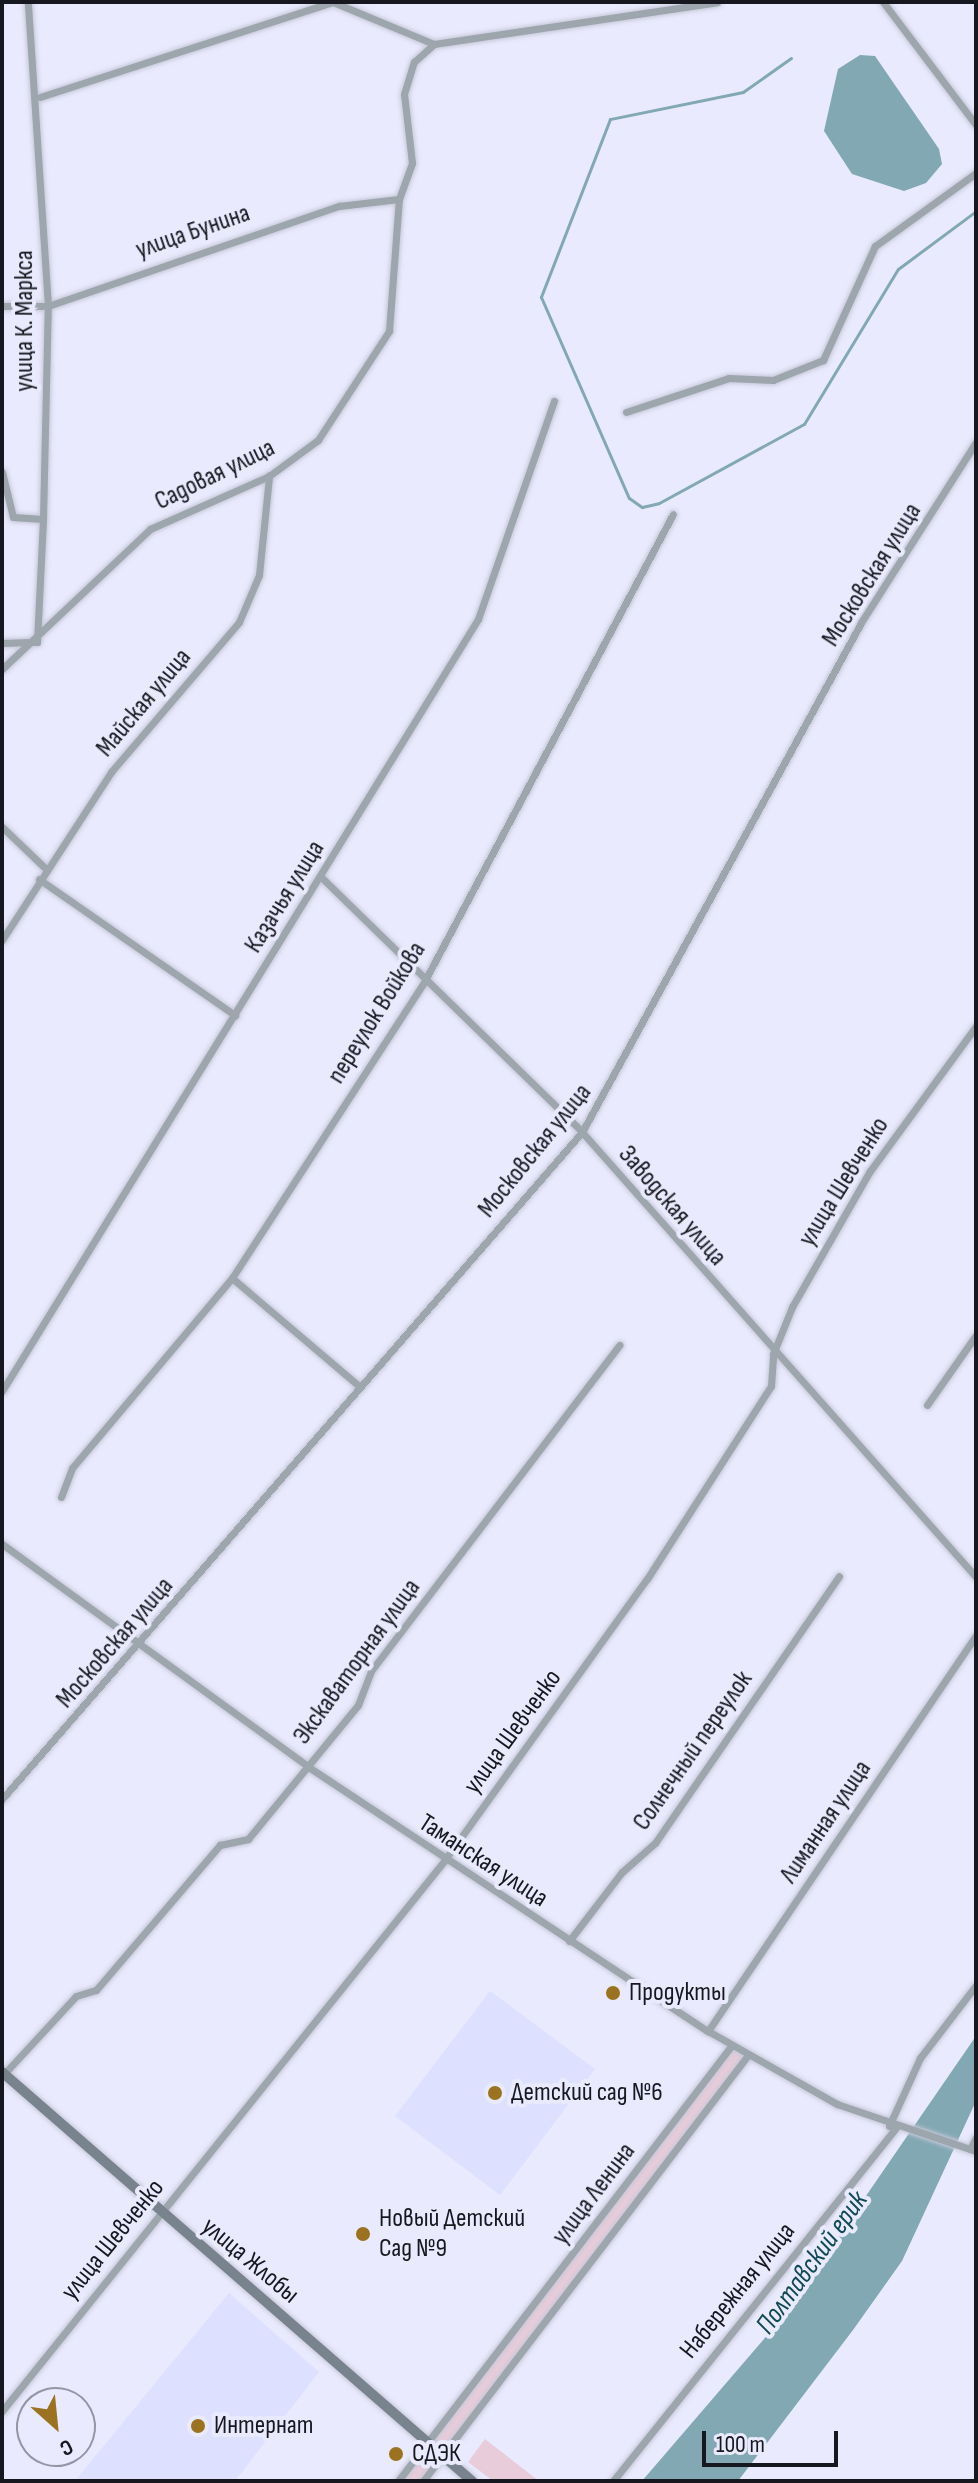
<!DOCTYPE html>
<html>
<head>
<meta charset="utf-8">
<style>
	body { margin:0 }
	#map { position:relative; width:978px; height:2483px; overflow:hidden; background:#e9eafd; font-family:"Sofia Sans Condensed",sans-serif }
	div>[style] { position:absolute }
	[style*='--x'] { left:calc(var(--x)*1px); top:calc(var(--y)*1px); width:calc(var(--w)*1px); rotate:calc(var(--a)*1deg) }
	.built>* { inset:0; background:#dde0fe }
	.green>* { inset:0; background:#e8ccda }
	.water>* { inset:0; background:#82a8b4 }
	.stream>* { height:3px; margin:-1.5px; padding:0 1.5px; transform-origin:1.5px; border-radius:1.5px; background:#82a8b4 }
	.roads { filter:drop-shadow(0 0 2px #c7c8d9) drop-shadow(0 0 2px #c7c8d9) }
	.street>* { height:7px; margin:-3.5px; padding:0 3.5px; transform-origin:3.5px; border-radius:3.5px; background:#9da5ad }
	.secondary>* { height:10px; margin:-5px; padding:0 5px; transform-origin:5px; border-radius:5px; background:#78838e }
	.dots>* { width:22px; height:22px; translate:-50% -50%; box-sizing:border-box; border:4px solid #e9eafd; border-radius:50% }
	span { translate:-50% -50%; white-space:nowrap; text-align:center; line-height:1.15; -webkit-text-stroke:8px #e9eafd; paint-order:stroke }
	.street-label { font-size:26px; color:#17171f }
	.poi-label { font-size:26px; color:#17171f }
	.left { translate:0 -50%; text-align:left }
	.water-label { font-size:28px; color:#104855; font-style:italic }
	.frame { position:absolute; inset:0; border:4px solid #17171f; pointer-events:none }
	.north { position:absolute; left:16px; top:2387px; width:80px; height:80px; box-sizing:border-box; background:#e9eafd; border:2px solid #9596a4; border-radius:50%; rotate:153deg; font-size:22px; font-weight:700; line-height:32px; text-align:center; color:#17171f }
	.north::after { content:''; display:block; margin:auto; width:28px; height:36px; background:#9b7320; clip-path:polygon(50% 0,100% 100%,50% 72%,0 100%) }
	.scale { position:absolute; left:702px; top:2431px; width:136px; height:36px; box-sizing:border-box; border:4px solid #17171f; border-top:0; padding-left:10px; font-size:24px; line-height:28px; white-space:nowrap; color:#17171f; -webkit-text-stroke:6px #e9eafd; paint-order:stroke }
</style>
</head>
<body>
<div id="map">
	<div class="built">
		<i style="clip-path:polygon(490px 1991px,595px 2069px,500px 2195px,395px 2116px)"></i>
		<i style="clip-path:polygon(229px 2293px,319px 2372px,235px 2481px,75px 2481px)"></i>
	</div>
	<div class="green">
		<i style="clip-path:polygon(733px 2048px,745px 2056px,441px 2456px,424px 2443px)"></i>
		<i style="clip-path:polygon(485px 2439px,539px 2481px,493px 2481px,468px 2462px)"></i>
		<i style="clip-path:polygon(422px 2446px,439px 2459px,421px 2481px,395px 2481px)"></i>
	</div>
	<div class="water">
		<i style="clip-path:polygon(860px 55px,875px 56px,939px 149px,942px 164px,926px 183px,904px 191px,852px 174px,824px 131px,838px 69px)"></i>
		<i style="clip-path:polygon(976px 2036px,976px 2101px,902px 2261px,853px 2330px,738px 2481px,642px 2481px,782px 2318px)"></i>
	</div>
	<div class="stream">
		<i style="--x:791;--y:58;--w:59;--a:144.7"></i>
		<i style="--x:743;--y:92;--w:136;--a:168.5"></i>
		<i style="--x:610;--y:119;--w:191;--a:111.2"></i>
		<i style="--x:541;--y:297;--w:219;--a:66.4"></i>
		<i style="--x:629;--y:498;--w:16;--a:35"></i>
		<i style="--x:642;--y:507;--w:17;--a:-13"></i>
		<i style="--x:659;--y:503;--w:165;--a:-28.6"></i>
		<i style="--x:804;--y:424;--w:181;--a:-58.8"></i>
		<i style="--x:898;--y:269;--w:97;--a:-36.6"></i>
	</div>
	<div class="roads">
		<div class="street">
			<i style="--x:883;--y:2;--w:154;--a:52.9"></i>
			<i style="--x:434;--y:44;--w:286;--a:-8.4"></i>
			<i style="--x:40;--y:97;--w:308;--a:-18"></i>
			<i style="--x:333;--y:2;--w:109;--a:22.6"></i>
			<i style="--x:2;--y:306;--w:46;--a:0"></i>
			<i style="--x:48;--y:306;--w:308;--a:-19"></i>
			<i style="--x:339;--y:206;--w:60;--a:-6.7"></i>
			<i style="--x:626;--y:412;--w:108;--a:-18.3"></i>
			<i style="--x:729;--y:378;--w:44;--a:2.6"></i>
			<i style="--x:773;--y:380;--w:54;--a:-21.8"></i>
			<i style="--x:823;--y:360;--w:125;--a:-65.5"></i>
			<i style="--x:875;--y:246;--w:125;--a:-35.9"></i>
			<i style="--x:2;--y:472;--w:46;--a:76.3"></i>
			<i style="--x:13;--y:517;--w:30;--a:4"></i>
			<i style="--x:2;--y:643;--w:35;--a:-2"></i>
			<i style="--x:37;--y:642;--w:123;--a:-87.2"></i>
			<i style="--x:43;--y:519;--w:213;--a:-88.7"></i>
			<i style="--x:48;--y:306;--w:305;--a:-93.8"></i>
			<i style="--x:2;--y:669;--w:204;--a:-43.4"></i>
			<i style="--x:150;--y:529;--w:130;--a:-24"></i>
			<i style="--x:269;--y:476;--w:61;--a:-36.3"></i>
			<i style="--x:318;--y:440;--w:130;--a:-56.9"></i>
			<i style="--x:389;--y:331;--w:132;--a:-85.7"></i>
			<i style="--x:399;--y:199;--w:38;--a:-70"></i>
			<i style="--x:412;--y:163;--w:69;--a:-96.6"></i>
			<i style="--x:404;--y:94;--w:34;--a:-73"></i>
			<i style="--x:414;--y:62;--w:27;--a:-42"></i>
			<i style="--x:2;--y:827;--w:59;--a:43.6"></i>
			<i style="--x:321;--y:877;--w:365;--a:44.3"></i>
			<i style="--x:582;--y:1132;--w:594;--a:48.48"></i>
			<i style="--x:39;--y:879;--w:239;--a:34.8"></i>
			<i style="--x:2;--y:940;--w:200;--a:-57"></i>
			<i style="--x:111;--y:772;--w:197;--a:-49.5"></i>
			<i style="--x:239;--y:622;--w:51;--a:-66.9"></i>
			<i style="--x:259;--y:575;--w:100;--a:-84.2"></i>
			<i style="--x:232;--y:1278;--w:168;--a:40.4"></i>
			<i style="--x:2;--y:1391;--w:907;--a:-58.34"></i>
			<i style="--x:478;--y:619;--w:231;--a:-70.8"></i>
			<i style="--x:927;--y:1405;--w:85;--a:-55"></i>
			<i style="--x:61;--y:1497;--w:31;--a:-69"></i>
			<i style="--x:72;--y:1468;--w:248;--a:-49.9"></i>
			<i style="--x:232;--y:1278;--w:351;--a:-57"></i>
			<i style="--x:423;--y:984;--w:532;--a:-61.99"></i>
			<i style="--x:2;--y:1544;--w:377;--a:36"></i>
			<i style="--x:307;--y:1766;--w:481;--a:33.5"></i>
			<i style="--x:708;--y:2031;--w:148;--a:29.5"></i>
			<i style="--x:837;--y:2104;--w:147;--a:18.7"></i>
			<i style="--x:2;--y:1799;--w:884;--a:-48.99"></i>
			<i style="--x:582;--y:1132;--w:583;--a:-61.28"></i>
			<i style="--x:862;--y:621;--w:212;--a:-57.5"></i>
			<i style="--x:569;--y:1941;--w:87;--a:-52.5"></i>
			<i style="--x:622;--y:1872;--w:44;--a:-41.3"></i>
			<i style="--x:655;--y:1843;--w:324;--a:-55.4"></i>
			<i style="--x:708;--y:2031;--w:478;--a:-55.9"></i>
			<i style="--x:4;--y:2074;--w:106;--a:-47.3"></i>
			<i style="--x:76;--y:1996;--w:21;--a:-17"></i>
			<i style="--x:96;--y:1990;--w:191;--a:-49.5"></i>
			<i style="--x:220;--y:1845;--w:29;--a:-12"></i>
			<i style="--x:248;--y:1839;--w:173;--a:-50.6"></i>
			<i style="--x:358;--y:1705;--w:36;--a:-69"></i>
			<i style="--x:371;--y:1671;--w:410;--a:-52.7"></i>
			<i style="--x:889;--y:2126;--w:75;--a:-65.5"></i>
			<i style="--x:920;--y:2058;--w:92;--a:-52.5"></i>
			<i style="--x:970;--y:2149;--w:13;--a:-63"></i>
			<i style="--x:2;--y:2411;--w:706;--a:-51.21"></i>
			<i style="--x:444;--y:1861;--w:347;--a:-54.3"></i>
			<i style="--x:647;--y:1579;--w:229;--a:-57.3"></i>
			<i style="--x:771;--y:1386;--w:32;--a:-86"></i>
			<i style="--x:773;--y:1354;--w:51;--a:-68"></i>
			<i style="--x:792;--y:1307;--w:157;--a:-60.2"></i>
			<i style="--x:870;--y:1171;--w:180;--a:-53.8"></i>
			<i style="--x:398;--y:2481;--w:549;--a:-52.55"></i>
			<i style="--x:423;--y:2481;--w:536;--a:-52.66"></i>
			<i style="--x:613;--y:2481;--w:452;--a:-51.3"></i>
		</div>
		<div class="secondary">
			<i style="--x:2;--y:2072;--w:623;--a:41.03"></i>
		</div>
	</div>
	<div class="dots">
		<i style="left:613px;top:1993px;background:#9b7320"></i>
		<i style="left:495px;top:2093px;background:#9b7320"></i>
		<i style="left:363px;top:2234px;background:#9b7320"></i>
		<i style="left:198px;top:2426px;background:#9b7320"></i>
		<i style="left:396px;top:2454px;background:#9b7320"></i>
	</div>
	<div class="street-label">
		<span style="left:193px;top:232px;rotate:-19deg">улица Бунина</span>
		<span style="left:25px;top:321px;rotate:-90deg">улица К. Маркса</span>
		<span style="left:215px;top:475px;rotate:-26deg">Садовая улица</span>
		<span style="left:872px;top:575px;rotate:-58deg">Московская улица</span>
		<span style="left:144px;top:703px;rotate:-50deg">Майская улица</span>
		<span style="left:285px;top:897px;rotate:-58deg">Казачья улица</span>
		<span style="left:377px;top:1013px;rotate:-58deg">переулок Войкова</span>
		<span style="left:535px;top:1151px;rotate:-51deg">Московская улица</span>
		<span style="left:844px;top:1182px;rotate:-58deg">улица Шевченко</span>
		<span style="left:672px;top:1206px;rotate:49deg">Заводская улица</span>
		<span style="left:115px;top:1643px;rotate:-49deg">Московская улица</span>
		<span style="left:357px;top:1662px;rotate:-54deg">Экскаваторная улица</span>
		<span style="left:513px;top:1732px;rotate:-54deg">улица Шевченко</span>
		<span style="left:693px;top:1751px;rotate:-55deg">Солнечный переулок</span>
		<span style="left:826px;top:1822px;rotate:-56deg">Лиманная улица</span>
		<span style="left:483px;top:1861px;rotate:33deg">Таманская улица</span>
		<span style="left:594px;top:2194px;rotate:-53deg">улица Ленина</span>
		<span style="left:113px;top:2240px;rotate:-51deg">улица Шевченко</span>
		<span style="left:250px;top:2261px;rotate:40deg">улица Жлобы</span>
		<span style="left:738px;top:2291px;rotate:-51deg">Набережная улица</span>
	</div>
	<div class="poi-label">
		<span class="left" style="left:629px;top:1993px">Продукты</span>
		<span class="left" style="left:511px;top:2093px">Детский сад №6</span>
		<span class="left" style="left:379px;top:2234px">Новый Детский<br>Сад №9</span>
		<span class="left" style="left:214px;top:2426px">Интернат</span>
		<span class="left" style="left:412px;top:2454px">СДЭК</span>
	</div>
	<div class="water-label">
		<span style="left:812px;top:2263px;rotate:-54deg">Полтавский ерик</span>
	</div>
	<div class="frame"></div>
	<div class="north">С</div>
	<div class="scale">100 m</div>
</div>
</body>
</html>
